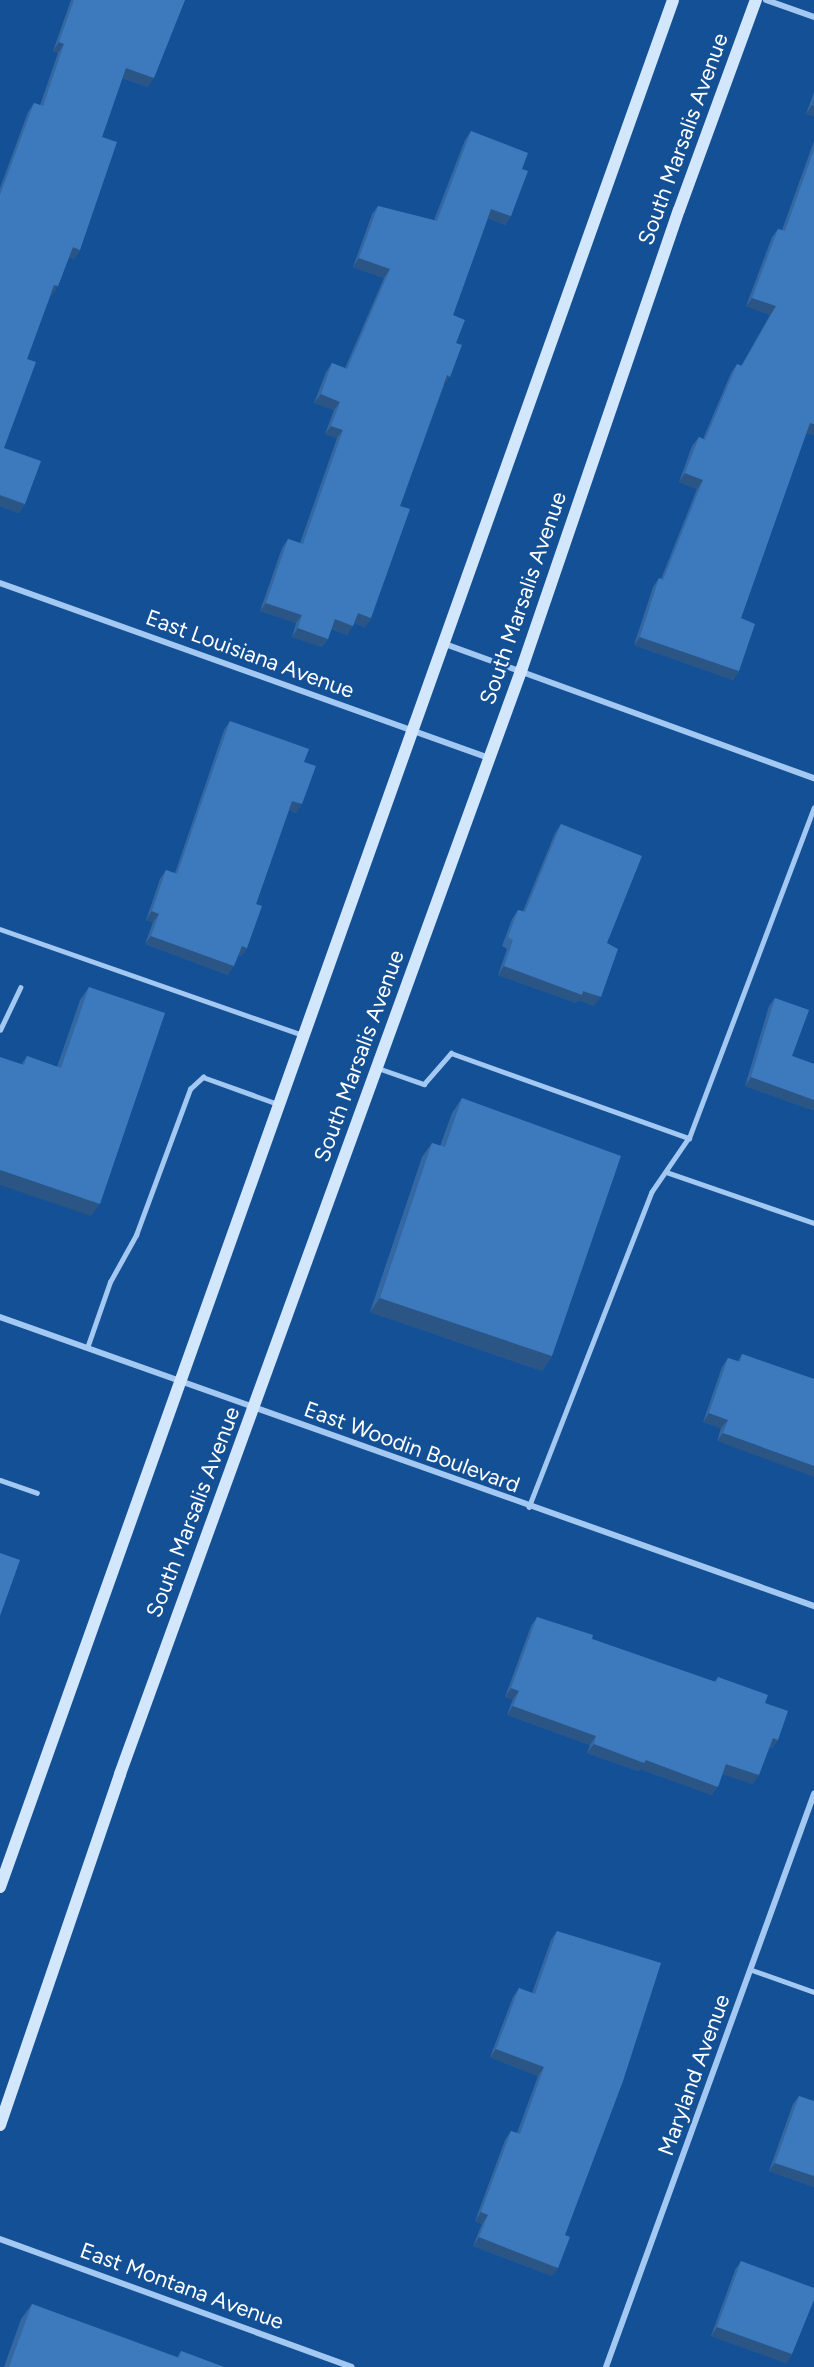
<!DOCTYPE html>
<html>
<head>
<meta charset="utf-8">
<style>
	body { margin:0 }
	#map { position:relative; width:814px; height:2367px; overflow:hidden; background:#145095; font-family:Figtree,sans-serif }
	div>[style] { position:absolute }
	[style*='--x'] { left:calc(var(--x)*1px); top:calc(var(--y)*1px); width:calc(var(--w)*1px); rotate:calc(var(--a)*1deg) }
	.service>* { height:4.5px; margin:-2.25px; padding:0 2.25px; transform-origin:2.25px; border-radius:2.25px; background:#a3c9f2 }
	.minor>* { height:6px; margin:-3px; padding:0 3px; transform-origin:3px; border-radius:3px; background:#a3c9f2 }
	.secondary>* { height:12px; margin:-6px; padding:0 6px; transform-origin:6px; border-radius:6px; background:#d2e6fc }
	.wall>* { inset:0; background:#3468a3 }
	.shaded-wall>* { inset:0; background:#2b5584 }
	.building>* { inset:0; background:#3d79bd }
	span { translate:-50% -50%; white-space:nowrap; text-align:center; line-height:1.15; -webkit-text-stroke:4.5px #145095; paint-order:stroke }
	.street-label { font-size:22px; color:#fff }
</style>
</head>
<body>
<div id="map">
	<div class="service">
		<i style="--x:0;--y:929;--w:320;--a:19.3"></i>
		<i style="--x:0;--y:1030;--w:47;--a:-64.5"></i>
		<i style="--x:378;--y:1068;--w:49;--a:19.2"></i>
		<i style="--x:424;--y:1084;--w:41;--a:-48.9"></i>
		<i style="--x:451;--y:1053;--w:253;--a:19.7"></i>
		<i style="--x:689;--y:1138;--w:65;--a:124.4"></i>
		<i style="--x:652;--y:1192;--w:338;--a:111.3"></i>
		<i style="--x:689;--y:1138;--w:353;--a:-69.3"></i>
		<i style="--x:666;--y:1172;--w:157;--a:19"></i>
		<i style="--x:87;--y:1348;--w:70;--a:-70.8"></i>
		<i style="--x:110;--y:1282;--w:54;--a:-61"></i>
		<i style="--x:136;--y:1235;--w:156;--a:-69.7"></i>
		<i style="--x:190;--y:1089;--w:18;--a:-43"></i>
		<i style="--x:203;--y:1077;--w:80;--a:19.8"></i>
		<i style="--x:0;--y:1480;--w:39;--a:19"></i>
		<i style="--x:752;--y:1970;--w:66;--a:19.5"></i>
	</div>
	<div class="minor">
		<i style="--x:766;--y:0;--w:51;--a:19.5"></i>
		<i style="--x:0;--y:583;--w:519;--a:19.69"></i>
		<i style="--x:445;--y:644;--w:393;--a:20"></i>
		<i style="--x:0;--y:1317;--w:864;--a:19.55"></i>
		<i style="--x:0;--y:2239;--w:374;--a:20"></i>
		<i style="--x:606;--y:2367;--w:610;--a:-70.05"></i>
	</div>
	<div class="secondary">
		<i style="--x:0;--y:1887;--w:2003;--a:-70.37"></i>
		<i style="--x:0;--y:2125;--w:371;--a:-71.1"></i>
		<i style="--x:120;--y:1774;--w:1174;--a:-70.02"></i>
		<i style="--x:521;--y:671;--w:487;--a:-71.1"></i>
		<i style="--x:679;--y:210;--w:224;--a:-69.9"></i>
	</div>
	<div class="wall">
		<i style="clip-path:polygon(71px 0,185px 0,148px 87px,122px 78px,102px 137px,80px 250px,74px 259px,69px 257px,58px 286px,52px 295px,51px 294px,27px 359px,4px 448px,25px 504px,19px 513px,0 506px,0 188px,28px 112px,34px 103px,40px 105px,58px 53px,53px 51px)"></i>
		<i style="clip-path:polygon(814px 92px,814px 116px,806px 114px)"></i>
		<i style="clip-path:polygon(471px 131px,522px 169px,511px 216px,505px 225px,488px 218px,453px 315px,456px 343px,444px 385px,400px 506px,371px 618px,365px 627px,354px 623px,347px 635px,331px 629px,328px 639px,322px 647px,292px 637px,296px 623px,260px 611px,282px 548px,288px 539px,300px 543px,337px 438px,325px 434px,334px 410px,314px 403px,326px 372px,332px 363px,345px 368px,384px 278px,353px 267px,372px 214px,378px 206px,434px 220px,465px 140px)"></i>
		<i style="clip-path:polygon(814px 141px,814px 435px,806px 433px,741px 618px,739px 671px,733px 680px,634px 645px,653px 587px,659px 578px,661px 579px,697px 489px,679px 482px,692px 446px,699px 437px,703px 439px,731px 373px,737px 364px,741px 366px,770px 315px,746px 306px,772px 237px,778px 229px,782px 230px)"></i>
		<i style="clip-path:polygon(230px 721px,304px 762px,296px 813px,289px 810px,256px 904px,247px 948px,241px 956px,238px 955px,228px 975px,145px 944px,153px 922px,146px 920px,160px 879px,166px 870px,175px 873px,224px 730px)"></i>
		<i style="clip-path:polygon(561px 824px,607px 943px,594px 1006px,578px 1000px,576px 1003px,498px 975px,507px 949px,502px 946px,512px 919px,518px 910px,523px 911px,555px 833px)"></i>
		<i style="clip-path:polygon(89px 987px,91px 1216px,21px 1065px,27px 1056px,57px 1067px,80px 1000px)"></i>
		<i style="clip-path:polygon(775px 998px,792px 1056px,814px 1064px,814px 1108px,812px 1110px,745px 1086px,769px 1006px)"></i>
		<i style="clip-path:polygon(462px 1098px,552px 1356px,542px 1371px,370px 1312px,422px 1157px,432px 1143px,440px 1146px,452px 1113px)"></i>
		<i style="clip-path:polygon(742px 1354px,814px 1379px,717px 1441px,721px 1428px,703px 1422px,722px 1367px,728px 1358px,738px 1361px)"></i>
		<i style="clip-path:polygon(537px 1617px,592px 1639px,714px 1682px,718px 1677px,765px 1703px,778px 1740px,772px 1748px,769px 1747px,753px 1784px,723px 1774px,712px 1795px,640px 1769px,638px 1771px,587px 1753px,590px 1745px,507px 1715px,513px 1699px,505px 1697px,531px 1626px)"></i>
		<i style="clip-path:polygon(557px 1931px,565px 2235px,552px 2276px,473px 2246px,482px 2224px,475px 2221px,505px 2140px,511px 2131px,517px 2133px,538px 2076px,490px 2057px,513px 1997px,519px 1988px,532px 1993px,551px 1940px)"></i>
		<i style="clip-path:polygon(799px 2096px,814px 2187px,769px 2171px,793px 2104px)"></i>
		<i style="clip-path:polygon(741px 2261px,792px 2354px,786px 2363px,711px 2336px,735px 2270px)"></i>
		<i style="clip-path:polygon(32px 2304px,177px 2357px,181px 2351px,224px 2367px,4px 2367px,21px 2319px)"></i>
	</div>
	<div class="shaded-wall">
		<i style="clip-path:polygon(59px 42px,64px 44px,58px 53px,53px 51px)"></i>
		<i style="clip-path:polygon(126px 68px,154px 78px,148px 87px,120px 77px)"></i>
		<i style="clip-path:polygon(812px 105px,814px 106px,814px 116px,806px 114px)"></i>
		<i style="clip-path:polygon(491px 209px,511px 216px,505px 225px,485px 217px)"></i>
		<i style="clip-path:polygon(73px 247px,80px 250px,74px 259px,67px 256px)"></i>
		<i style="clip-path:polygon(359px 258px,390px 269px,384px 278px,353px 267px)"></i>
		<i style="clip-path:polygon(54px 285px,58px 286px,52px 295px,48px 293px)"></i>
		<i style="clip-path:polygon(752px 298px,776px 306px,770px 315px,746px 306px)"></i>
		<i style="clip-path:polygon(447px 375px,450px 377px,444px 385px,441px 384px)"></i>
		<i style="clip-path:polygon(321px 394px,340px 402px,334px 410px,314px 403px)"></i>
		<i style="clip-path:polygon(810px 423px,814px 424px,814px 435px,803px 432px)"></i>
		<i style="clip-path:polygon(331px 426px,343px 430px,337px 438px,325px 434px)"></i>
		<i style="clip-path:polygon(685px 473px,703px 480px,697px 489px,679px 482px)"></i>
		<i style="clip-path:polygon(0 495px,25px 504px,19px 513px,0 506px)"></i>
		<i style="clip-path:polygon(266px 603px,302px 615px,296px 623px,260px 611px)"></i>
		<i style="clip-path:polygon(358px 613px,371px 618px,365px 627px,352px 622px)"></i>
		<i style="clip-path:polygon(335px 619px,353px 626px,347px 635px,329px 628px)"></i>
		<i style="clip-path:polygon(298px 628px,328px 639px,322px 647px,292px 637px)"></i>
		<i style="clip-path:polygon(640px 637px,739px 671px,733px 680px,634px 645px)"></i>
		<i style="clip-path:polygon(292px 801px,302px 804px,296px 813px,286px 809px)"></i>
		<i style="clip-path:polygon(152px 911px,159px 914px,153px 922px,146px 920px)"></i>
		<i style="clip-path:polygon(151px 936px,234px 966px,228px 975px,145px 944px)"></i>
		<i style="clip-path:polygon(242px 946px,247px 948px,241px 956px,235px 954px)"></i>
		<i style="clip-path:polygon(504px 966px,583px 991px,601px 997px,594px 1006px,578px 1000px,576px 1003px,498px 975px)"></i>
		<i style="clip-path:polygon(751px 1077px,814px 1100px,814px 1108px,812px 1110px,745px 1086px)"></i>
		<i style="clip-path:polygon(0 1170px,100px 1204px,91px 1216px,0 1185px)"></i>
		<i style="clip-path:polygon(380px 1298px,552px 1356px,542px 1371px,370px 1312px)"></i>
		<i style="clip-path:polygon(709px 1413px,728px 1420px,721px 1428px,703px 1422px)"></i>
		<i style="clip-path:polygon(723px 1433px,814px 1466px,814px 1477px,717px 1441px)"></i>
		<i style="clip-path:polygon(511px 1688px,519px 1691px,513px 1699px,505px 1697px)"></i>
		<i style="clip-path:polygon(513px 1706px,596px 1736px,590px 1745px,507px 1715px)"></i>
		<i style="clip-path:polygon(773px 1738px,778px 1740px,772px 1748px,767px 1746px)"></i>
		<i style="clip-path:polygon(594px 1744px,646px 1760px,718px 1787px,712px 1795px,640px 1769px,638px 1771px,587px 1753px)"></i>
		<i style="clip-path:polygon(726px 1764px,759px 1775px,753px 1784px,720px 1773px)"></i>
		<i style="clip-path:polygon(496px 2049px,544px 2067px,538px 2076px,490px 2057px)"></i>
		<i style="clip-path:polygon(775px 2163px,814px 2176px,814px 2187px,769px 2171px)"></i>
		<i style="clip-path:polygon(481px 2212px,488px 2215px,482px 2224px,475px 2221px)"></i>
		<i style="clip-path:polygon(479px 2237px,558px 2268px,552px 2276px,473px 2246px)"></i>
		<i style="clip-path:polygon(717px 2327px,792px 2354px,786px 2363px,711px 2336px)"></i>
	</div>
	<div class="building">
		<i style="clip-path:polygon(74px 0,185px 0,154px 78px,126px 68px,102px 137px,117px 142px,80px 250px,73px 247px,58px 286px,54px 285px,27px 359px,36px 362px,4px 448px,41px 461px,25px 504px,0 495px,0 195px,34px 103px,43px 106px,64px 44px,59px 42px)"></i>
		<i style="clip-path:polygon(471px 131px,528px 153px,522px 169px,528px 171px,511px 216px,491px 209px,453px 315px,465px 320px,456px 343px,462px 345px,450px 377px,447px 375px,400px 506px,410px 509px,371px 618px,358px 613px,353px 626px,335px 619px,328px 639px,298px 628px,302px 615px,266px 603px,288px 539px,303px 544px,343px 430px,331px 426px,340px 402px,321px 394px,332px 363px,347px 369px,390px 269px,359px 258px,378px 206px,437px 221px)"></i>
		<i style="clip-path:polygon(814px 150px,814px 424px,810px 423px,741px 618px,755px 624px,739px 671px,640px 637px,659px 578px,663px 580px,703px 480px,685px 473px,699px 437px,705px 440px,737px 364px,742px 366px,776px 306px,752px 298px,778px 229px,785px 231px)"></i>
		<i style="clip-path:polygon(230px 721px,309px 749px,304px 762px,316px 766px,302px 804px,292px 801px,256px 904px,262px 906px,247px 948px,242px 946px,234px 966px,151px 936px,159px 914px,152px 911px,166px 870px,177px 874px)"></i>
		<i style="clip-path:polygon(561px 824px,642px 856px,607px 943px,618px 949px,601px 997px,583px 991px,582px 995px,504px 966px,513px 940px,508px 937px,518px 910px,525px 912px)"></i>
		<i style="clip-path:polygon(89px 987px,165px 1013px,100px 1204px,0 1170px,0 1057px,24px 1065px,27px 1056px,61px 1068px)"></i>
		<i style="clip-path:polygon(775px 998px,809px 1010px,792px 1056px,814px 1064px,814px 1100px,751px 1077px)"></i>
		<i style="clip-path:polygon(462px 1098px,621px 1156px,552px 1356px,380px 1298px,432px 1143px,445px 1147px)"></i>
		<i style="clip-path:polygon(742px 1354px,814px 1379px,814px 1466px,723px 1433px,728px 1420px,709px 1413px,728px 1358px,740px 1362px)"></i>
		<i style="clip-path:polygon(0 1553px,20px 1560px,0 1616px)"></i>
		<i style="clip-path:polygon(537px 1617px,593px 1635px,592px 1639px,716px 1682px,718px 1677px,768px 1695px,765px 1703px,788px 1711px,778px 1740px,773px 1738px,759px 1775px,726px 1764px,718px 1787px,646px 1760px,644px 1763px,594px 1744px,596px 1736px,513px 1706px,519px 1691px,511px 1688px)"></i>
		<i style="clip-path:polygon(557px 1931px,661px 1963px,623px 2081px,565px 2235px,570px 2237px,558px 2268px,479px 2237px,488px 2215px,481px 2212px,511px 2131px,520px 2134px,544px 2067px,496px 2049px,519px 1988px,535px 1994px)"></i>
		<i style="clip-path:polygon(799px 2096px,814px 2101px,814px 2176px,775px 2163px)"></i>
		<i style="clip-path:polygon(741px 2261px,814px 2288px,814px 2300px,792px 2354px,717px 2327px)"></i>
		<i style="clip-path:polygon(32px 2304px,179px 2358px,181px 2351px,224px 2367px,9px 2367px)"></i>
	</div>
	<div class="street-label">
		<span style="left:683px;top:139px;rotate:-70deg">South Marsalis Avenue</span>
		<span style="left:523px;top:598px;rotate:-71deg">South Marsalis Avenue</span>
		<span style="left:250px;top:654px;rotate:20deg">East Louisiana Avenue</span>
		<span style="left:359px;top:1056px;rotate:-70deg">South Marsalis Avenue</span>
		<span style="left:412px;top:1447px;rotate:20deg">East Woodin Boulevard</span>
		<span style="left:193px;top:1512px;rotate:-69deg">South Marsalis Avenue</span>
		<span style="left:694px;top:2075px;rotate:-70deg">Maryland Avenue</span>
		<span style="left:182px;top:2286px;rotate:20deg">East Montana Avenue</span>
	</div>
</div>
</body>
</html>
